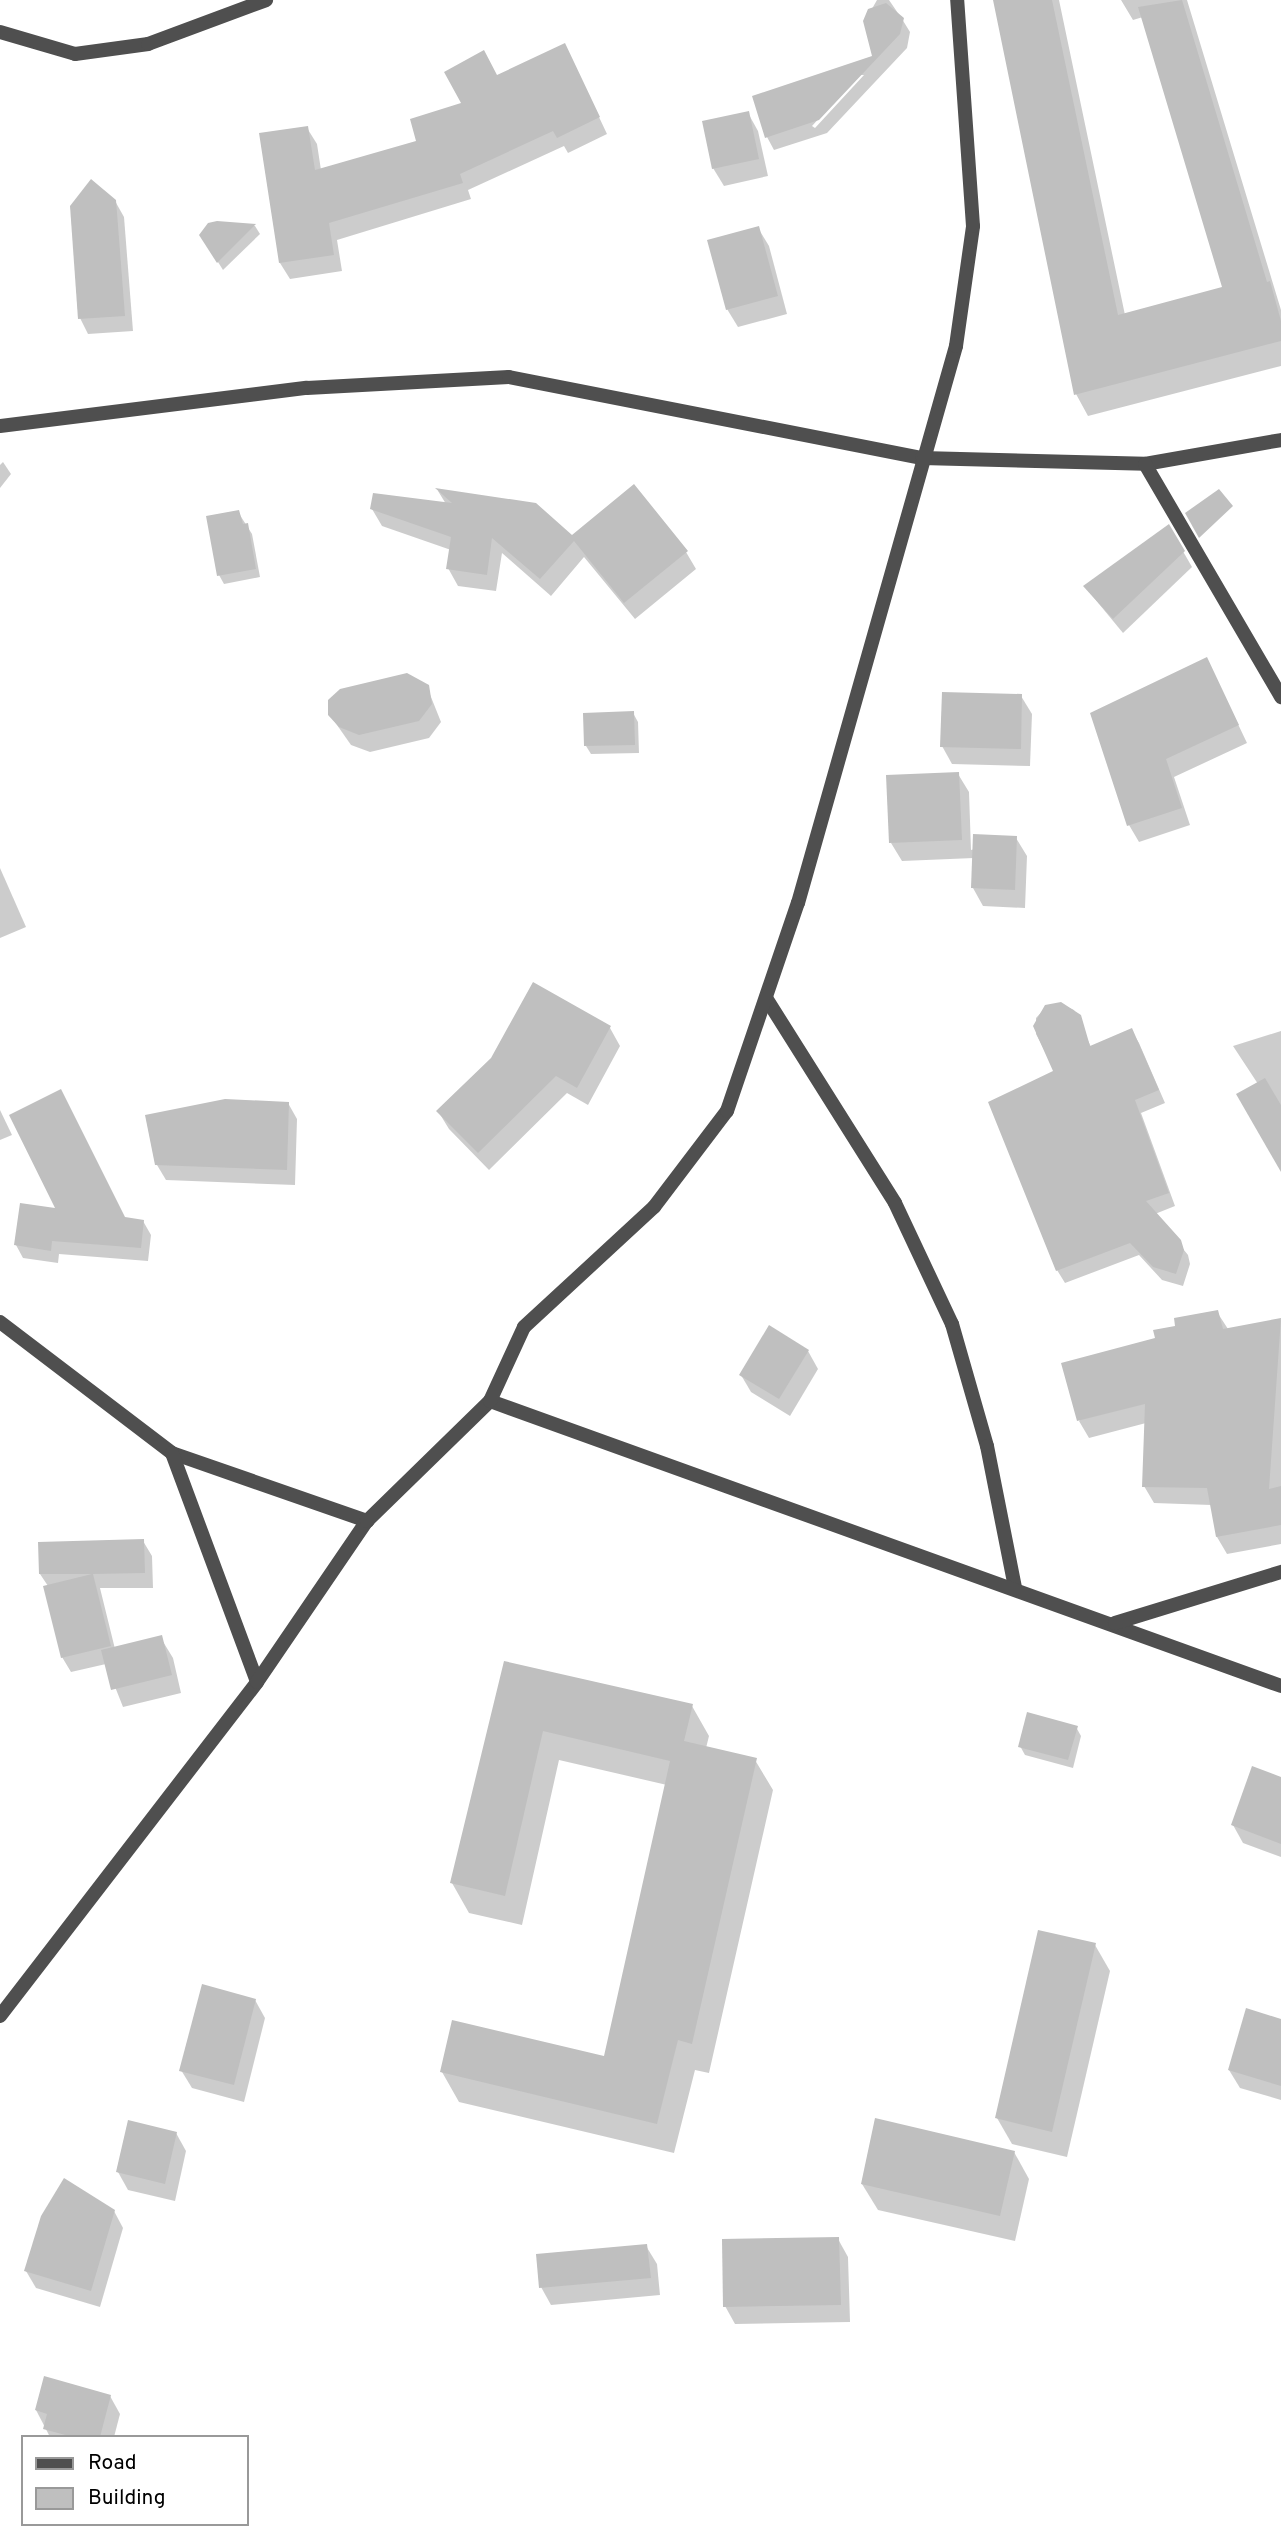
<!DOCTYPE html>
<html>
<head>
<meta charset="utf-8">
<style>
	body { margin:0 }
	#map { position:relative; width:1281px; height:2547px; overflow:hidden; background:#fff; font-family:Overpass,sans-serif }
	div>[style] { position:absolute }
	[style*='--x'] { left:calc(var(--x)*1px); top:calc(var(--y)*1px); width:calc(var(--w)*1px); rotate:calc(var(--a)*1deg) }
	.shadow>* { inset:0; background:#0003 }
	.building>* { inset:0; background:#bfbfbf }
	.street>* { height:14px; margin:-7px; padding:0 7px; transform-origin:7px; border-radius:7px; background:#4f4f4f }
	span { translate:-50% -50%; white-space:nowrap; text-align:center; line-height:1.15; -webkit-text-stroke:7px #fff; paint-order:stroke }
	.legend { position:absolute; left:21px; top:2435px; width:228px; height:91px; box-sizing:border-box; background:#fff; border:2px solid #999; margin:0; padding:9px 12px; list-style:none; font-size:21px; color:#000 }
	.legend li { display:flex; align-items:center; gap:14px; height:35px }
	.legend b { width:35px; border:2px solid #999 }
</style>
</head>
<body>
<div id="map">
	<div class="shadow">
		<i style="clip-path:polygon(evenodd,877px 0,889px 0,902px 19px,910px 32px,907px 48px,827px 133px,774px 150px,767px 137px,874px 57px,865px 21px,877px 0,859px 75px,864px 75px,815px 128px,812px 126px,859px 75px)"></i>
		<i style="clip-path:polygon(995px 0,1059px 0,1125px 315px,1224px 288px,1143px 17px,1133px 20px,1121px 0,1187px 0,1281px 310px,1281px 366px,1088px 416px,1076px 394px)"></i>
		<i style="clip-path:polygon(565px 45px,607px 134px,568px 153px,564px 146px,468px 190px,471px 199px,337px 240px,342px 271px,290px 279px,280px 263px,307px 128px,317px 144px,321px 170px,419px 142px,497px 77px)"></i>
		<i style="clip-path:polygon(748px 113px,758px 131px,768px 176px,724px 186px,713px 168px)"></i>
		<i style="clip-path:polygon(115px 201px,124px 217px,133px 331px,88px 334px,80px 318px)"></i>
		<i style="clip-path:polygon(209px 225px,255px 226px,260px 234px,223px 270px,201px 235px)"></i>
		<i style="clip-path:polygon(758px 228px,769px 246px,787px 314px,738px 327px,727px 309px)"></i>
		<i style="clip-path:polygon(3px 462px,11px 474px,0 488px,0 465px)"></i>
		<i style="clip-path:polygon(438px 491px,536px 505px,572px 537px,686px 552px,696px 569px,635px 619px,584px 557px,551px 596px,502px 553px,496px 591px,458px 586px,448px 568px,451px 550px,382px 526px,372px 509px,446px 504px)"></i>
		<i style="clip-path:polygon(238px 512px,252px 534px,260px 577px,224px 584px,219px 575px)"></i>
		<i style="clip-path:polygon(1169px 527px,1192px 567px,1123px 633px,1085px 587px)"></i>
		<i style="clip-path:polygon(1207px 659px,1247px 743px,1174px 777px,1190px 825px,1139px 842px,1129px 825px)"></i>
		<i style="clip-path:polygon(427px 687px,441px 722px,429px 738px,370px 752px,351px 745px,330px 715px)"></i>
		<i style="clip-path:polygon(1021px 696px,1032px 714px,1030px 766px,952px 764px,942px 746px)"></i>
		<i style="clip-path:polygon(633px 713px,638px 722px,639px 753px,591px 754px,586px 746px)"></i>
		<i style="clip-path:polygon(958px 774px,969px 792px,971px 850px,1016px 838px,1027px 856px,1025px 908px,983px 906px,973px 888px,974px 858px,902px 861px,891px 843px)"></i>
		<i style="clip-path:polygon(0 868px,26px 927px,0 938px)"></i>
		<i style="clip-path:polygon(534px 984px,610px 1028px,620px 1046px,588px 1105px,567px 1093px,489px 1170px,449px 1129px,438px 1111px,492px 1059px)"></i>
		<i style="clip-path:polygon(1061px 1004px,1074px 1010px,1091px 1047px,1131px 1030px,1139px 1043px,1165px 1103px,1141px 1113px,1175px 1206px,1155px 1214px,1188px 1255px,1190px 1264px,1183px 1286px,1162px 1280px,1139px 1255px,1065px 1283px,1057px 1270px,1055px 1071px,1036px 1034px,1036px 1018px,1046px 1007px)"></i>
		<i style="clip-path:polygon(1281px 1031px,1281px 1138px,1258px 1084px,1233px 1046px)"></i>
		<i style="clip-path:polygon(288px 1103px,297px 1119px,295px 1185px,166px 1180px,157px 1165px)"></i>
		<i style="clip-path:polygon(0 1110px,12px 1135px,0 1140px)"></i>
		<i style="clip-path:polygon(125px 1219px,143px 1221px,151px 1235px,148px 1261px,59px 1254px,58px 1263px,23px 1258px,16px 1245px)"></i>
		<i style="clip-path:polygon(1217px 1312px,1228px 1329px,1281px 1320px,1281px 1544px,1227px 1554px,1217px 1537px,1211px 1505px,1154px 1503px,1144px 1486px,1146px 1423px,1089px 1438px,1079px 1421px,1157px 1340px)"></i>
		<i style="clip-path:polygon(808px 1351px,818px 1369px,790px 1416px,751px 1392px,741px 1375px)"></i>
		<i style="clip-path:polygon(143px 1541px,152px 1556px,153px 1588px,100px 1588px,115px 1649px,162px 1640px,173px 1658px,181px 1693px,123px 1707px,106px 1664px,71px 1672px,62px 1657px,48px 1586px,40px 1574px)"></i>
		<i style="clip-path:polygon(505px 1663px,692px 1706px,709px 1736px,706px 1748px,755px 1760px,773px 1790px,709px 2073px,695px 2070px,674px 2153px,459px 2102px,442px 2072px,605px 2058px,667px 1785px,559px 1760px,522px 1925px,469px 1913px,452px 1883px)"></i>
		<i style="clip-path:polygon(1076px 1727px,1081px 1736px,1073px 1768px,1025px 1755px,1020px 1746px)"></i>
		<i style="clip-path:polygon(1281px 1778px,1281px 1857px,1243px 1843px,1233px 1825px)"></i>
		<i style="clip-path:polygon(1095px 1945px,1110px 1971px,1067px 2157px,1012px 2144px,997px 2118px)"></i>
		<i style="clip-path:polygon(255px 2000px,265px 2018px,244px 2102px,192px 2088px,181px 2070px)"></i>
		<i style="clip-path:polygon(1281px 2021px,1281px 2100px,1240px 2088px,1229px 2070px)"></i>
		<i style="clip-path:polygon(176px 2133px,186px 2151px,175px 2201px,128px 2190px,118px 2172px)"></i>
		<i style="clip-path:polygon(1014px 2152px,1029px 2179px,1015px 2241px,878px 2210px,862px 2184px)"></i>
		<i style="clip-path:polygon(114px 2211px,123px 2228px,100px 2307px,36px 2288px,26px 2271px)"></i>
		<i style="clip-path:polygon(838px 2239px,848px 2257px,850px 2322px,735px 2324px,725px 2306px)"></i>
		<i style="clip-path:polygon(646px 2246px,657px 2264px,660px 2295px,551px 2305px,541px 2287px)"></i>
		<i style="clip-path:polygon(110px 2396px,120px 2414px,114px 2437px,50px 2437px,36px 2410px)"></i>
	</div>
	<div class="building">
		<i style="clip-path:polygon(993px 0,1052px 0,1118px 315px,1222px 287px,1138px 7px,1182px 0,1267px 282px,1270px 281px,1281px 321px,1281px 341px,1074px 395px)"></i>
		<i style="clip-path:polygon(886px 3px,904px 18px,900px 34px,819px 120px,765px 138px,752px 96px,872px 56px,863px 21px,868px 9px)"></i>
		<i style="clip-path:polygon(565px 43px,600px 117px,557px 138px,553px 131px,460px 174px,463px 183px,329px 223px,334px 255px,279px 263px,259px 133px,308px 126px,315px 170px,416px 141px,410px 119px,461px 103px,444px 72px,484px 50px,497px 75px)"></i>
		<i style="clip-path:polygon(749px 111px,759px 159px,712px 169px,702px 121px)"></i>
		<i style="clip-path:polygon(91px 179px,116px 200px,125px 316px,78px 319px,70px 206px)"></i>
		<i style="clip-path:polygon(217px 221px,256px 224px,217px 263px,199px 235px,208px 223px)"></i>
		<i style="clip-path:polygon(759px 226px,778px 296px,726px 310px,707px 240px)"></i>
		<i style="clip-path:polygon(634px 484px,688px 551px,624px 603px,574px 541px,540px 579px,492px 538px,487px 575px,446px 569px,451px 537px,370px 509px,373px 493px,452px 503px,435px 488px,536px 503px,572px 535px)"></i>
		<i style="clip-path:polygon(1219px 489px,1233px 506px,1199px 538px,1185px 513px)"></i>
		<i style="clip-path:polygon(239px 510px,243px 524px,248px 523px,256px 569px,217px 576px,206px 516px)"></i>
		<i style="clip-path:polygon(1169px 524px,1185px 551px,1113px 619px,1083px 586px)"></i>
		<i style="clip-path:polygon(1207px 657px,1239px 725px,1166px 759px,1182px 808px,1127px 826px,1090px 713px)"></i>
		<i style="clip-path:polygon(407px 673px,429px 685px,432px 704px,419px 721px,359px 735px,339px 727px,328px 715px,328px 700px,340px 689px)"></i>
		<i style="clip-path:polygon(942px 692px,1022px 694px,1021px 749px,940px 747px)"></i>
		<i style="clip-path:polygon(634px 711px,635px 745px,584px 746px,583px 713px)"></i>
		<i style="clip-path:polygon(959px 772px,962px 840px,889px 843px,886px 775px)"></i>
		<i style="clip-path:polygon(973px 834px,1017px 836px,1015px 890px,971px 888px)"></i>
		<i style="clip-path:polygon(533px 982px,611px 1026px,577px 1088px,556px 1076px,478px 1153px,436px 1111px,491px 1058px)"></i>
		<i style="clip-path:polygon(1061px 1002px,1081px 1015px,1090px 1046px,1132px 1028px,1159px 1090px,1135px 1100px,1169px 1193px,1146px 1201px,1181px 1240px,1184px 1250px,1176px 1274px,1153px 1267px,1130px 1243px,1056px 1271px,988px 1102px,1053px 1071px,1033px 1026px,1045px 1005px)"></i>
		<i style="clip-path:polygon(1265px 1078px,1281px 1105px,1281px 1172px,1236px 1094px)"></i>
		<i style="clip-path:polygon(61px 1089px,125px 1217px,144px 1220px,141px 1248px,52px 1241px,51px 1251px,14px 1245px,20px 1203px,55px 1208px,9px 1115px)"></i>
		<i style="clip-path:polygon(225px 1099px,289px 1102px,287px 1170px,155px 1165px,145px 1115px)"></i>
		<i style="clip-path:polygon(1218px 1310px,1223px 1329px,1281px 1318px,1269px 1489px,1281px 1486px,1281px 1525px,1216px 1537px,1207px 1488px,1142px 1487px,1145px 1404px,1077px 1421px,1061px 1363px,1155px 1338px,1153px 1330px,1175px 1326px,1174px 1318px)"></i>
		<i style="clip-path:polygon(769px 1325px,809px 1350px,779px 1399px,739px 1375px)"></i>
		<i style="clip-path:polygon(144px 1539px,145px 1573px,93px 1574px,111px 1646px,61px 1658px,43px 1586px,92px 1574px,39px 1574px,38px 1542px)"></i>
		<i style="clip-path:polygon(162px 1635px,172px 1675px,111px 1690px,101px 1650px)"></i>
		<i style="clip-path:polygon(504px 1661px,693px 1704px,684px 1741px,757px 1758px,692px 2044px,678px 2040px,657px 2124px,440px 2072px,452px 2020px,604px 2056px,670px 1761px,543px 1731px,505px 1896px,450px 1883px)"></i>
		<i style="clip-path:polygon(1027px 1712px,1078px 1726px,1068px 1760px,1018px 1747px)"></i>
		<i style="clip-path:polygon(1252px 1766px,1281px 1777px,1281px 1844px,1231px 1825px)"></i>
		<i style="clip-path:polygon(1038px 1930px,1096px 1943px,1052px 2132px,995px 2118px)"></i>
		<i style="clip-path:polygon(202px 1984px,256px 1999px,234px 2085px,179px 2071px)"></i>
		<i style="clip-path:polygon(1246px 2008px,1281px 2019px,1281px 2086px,1228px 2070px)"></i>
		<i style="clip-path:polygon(875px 2118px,1015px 2151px,1000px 2216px,861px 2184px)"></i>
		<i style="clip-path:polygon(128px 2120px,177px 2132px,165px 2184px,116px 2172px)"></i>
		<i style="clip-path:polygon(64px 2178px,115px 2210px,91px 2291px,24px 2271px,41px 2216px)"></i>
		<i style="clip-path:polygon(839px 2237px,841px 2305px,723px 2307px,722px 2239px)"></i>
		<i style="clip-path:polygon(647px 2244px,651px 2278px,539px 2288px,536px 2254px)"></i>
		<i style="clip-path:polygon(44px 2376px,111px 2395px,100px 2437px,73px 2437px,43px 2429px,47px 2414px,35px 2410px)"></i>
	</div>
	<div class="street">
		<i style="--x:0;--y:32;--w:78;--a:16.3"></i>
		<i style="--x:75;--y:54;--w:74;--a:-7.8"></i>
		<i style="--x:148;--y:44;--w:126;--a:-20.4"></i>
		<i style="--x:0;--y:426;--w:309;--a:-7.1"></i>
		<i style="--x:307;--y:388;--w:202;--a:-3.1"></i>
		<i style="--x:509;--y:377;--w:421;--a:11.1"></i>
		<i style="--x:922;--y:458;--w:223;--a:1.5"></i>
		<i style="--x:1145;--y:464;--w:138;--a:-10"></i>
		<i style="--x:1145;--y:464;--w:270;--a:59.7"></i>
		<i style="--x:766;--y:998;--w:242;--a:57.8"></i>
		<i style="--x:895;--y:1203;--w:134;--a:64.8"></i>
		<i style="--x:952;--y:1324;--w:127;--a:74"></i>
		<i style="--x:987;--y:1446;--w:145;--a:78.8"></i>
		<i style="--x:0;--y:1322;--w:216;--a:37.3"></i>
		<i style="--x:172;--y:1453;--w:207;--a:19.2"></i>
		<i style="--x:490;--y:1401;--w:841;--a:19.81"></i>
		<i style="--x:172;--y:1453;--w:244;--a:69.6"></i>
		<i style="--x:1115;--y:1623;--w:174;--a:-17.1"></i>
		<i style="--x:0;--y:2016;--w:421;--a:-52.4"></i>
		<i style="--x:257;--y:1682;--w:195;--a:-55.7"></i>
		<i style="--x:367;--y:1521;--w:172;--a:-44.3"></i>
		<i style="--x:490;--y:1401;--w:81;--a:-65.3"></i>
		<i style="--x:524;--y:1327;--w:177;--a:-42.7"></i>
		<i style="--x:654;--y:1207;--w:121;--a:-52.8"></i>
		<i style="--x:727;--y:1111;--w:220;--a:-71.2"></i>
		<i style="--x:798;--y:903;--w:579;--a:-74.16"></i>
		<i style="--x:956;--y:346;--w:121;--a:-81.9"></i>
		<i style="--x:973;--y:226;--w:227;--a:-94"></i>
	</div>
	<ul class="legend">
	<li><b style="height:9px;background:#4f4f4f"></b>Road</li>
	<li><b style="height:19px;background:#bfbfbf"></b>Building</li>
	</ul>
</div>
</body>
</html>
